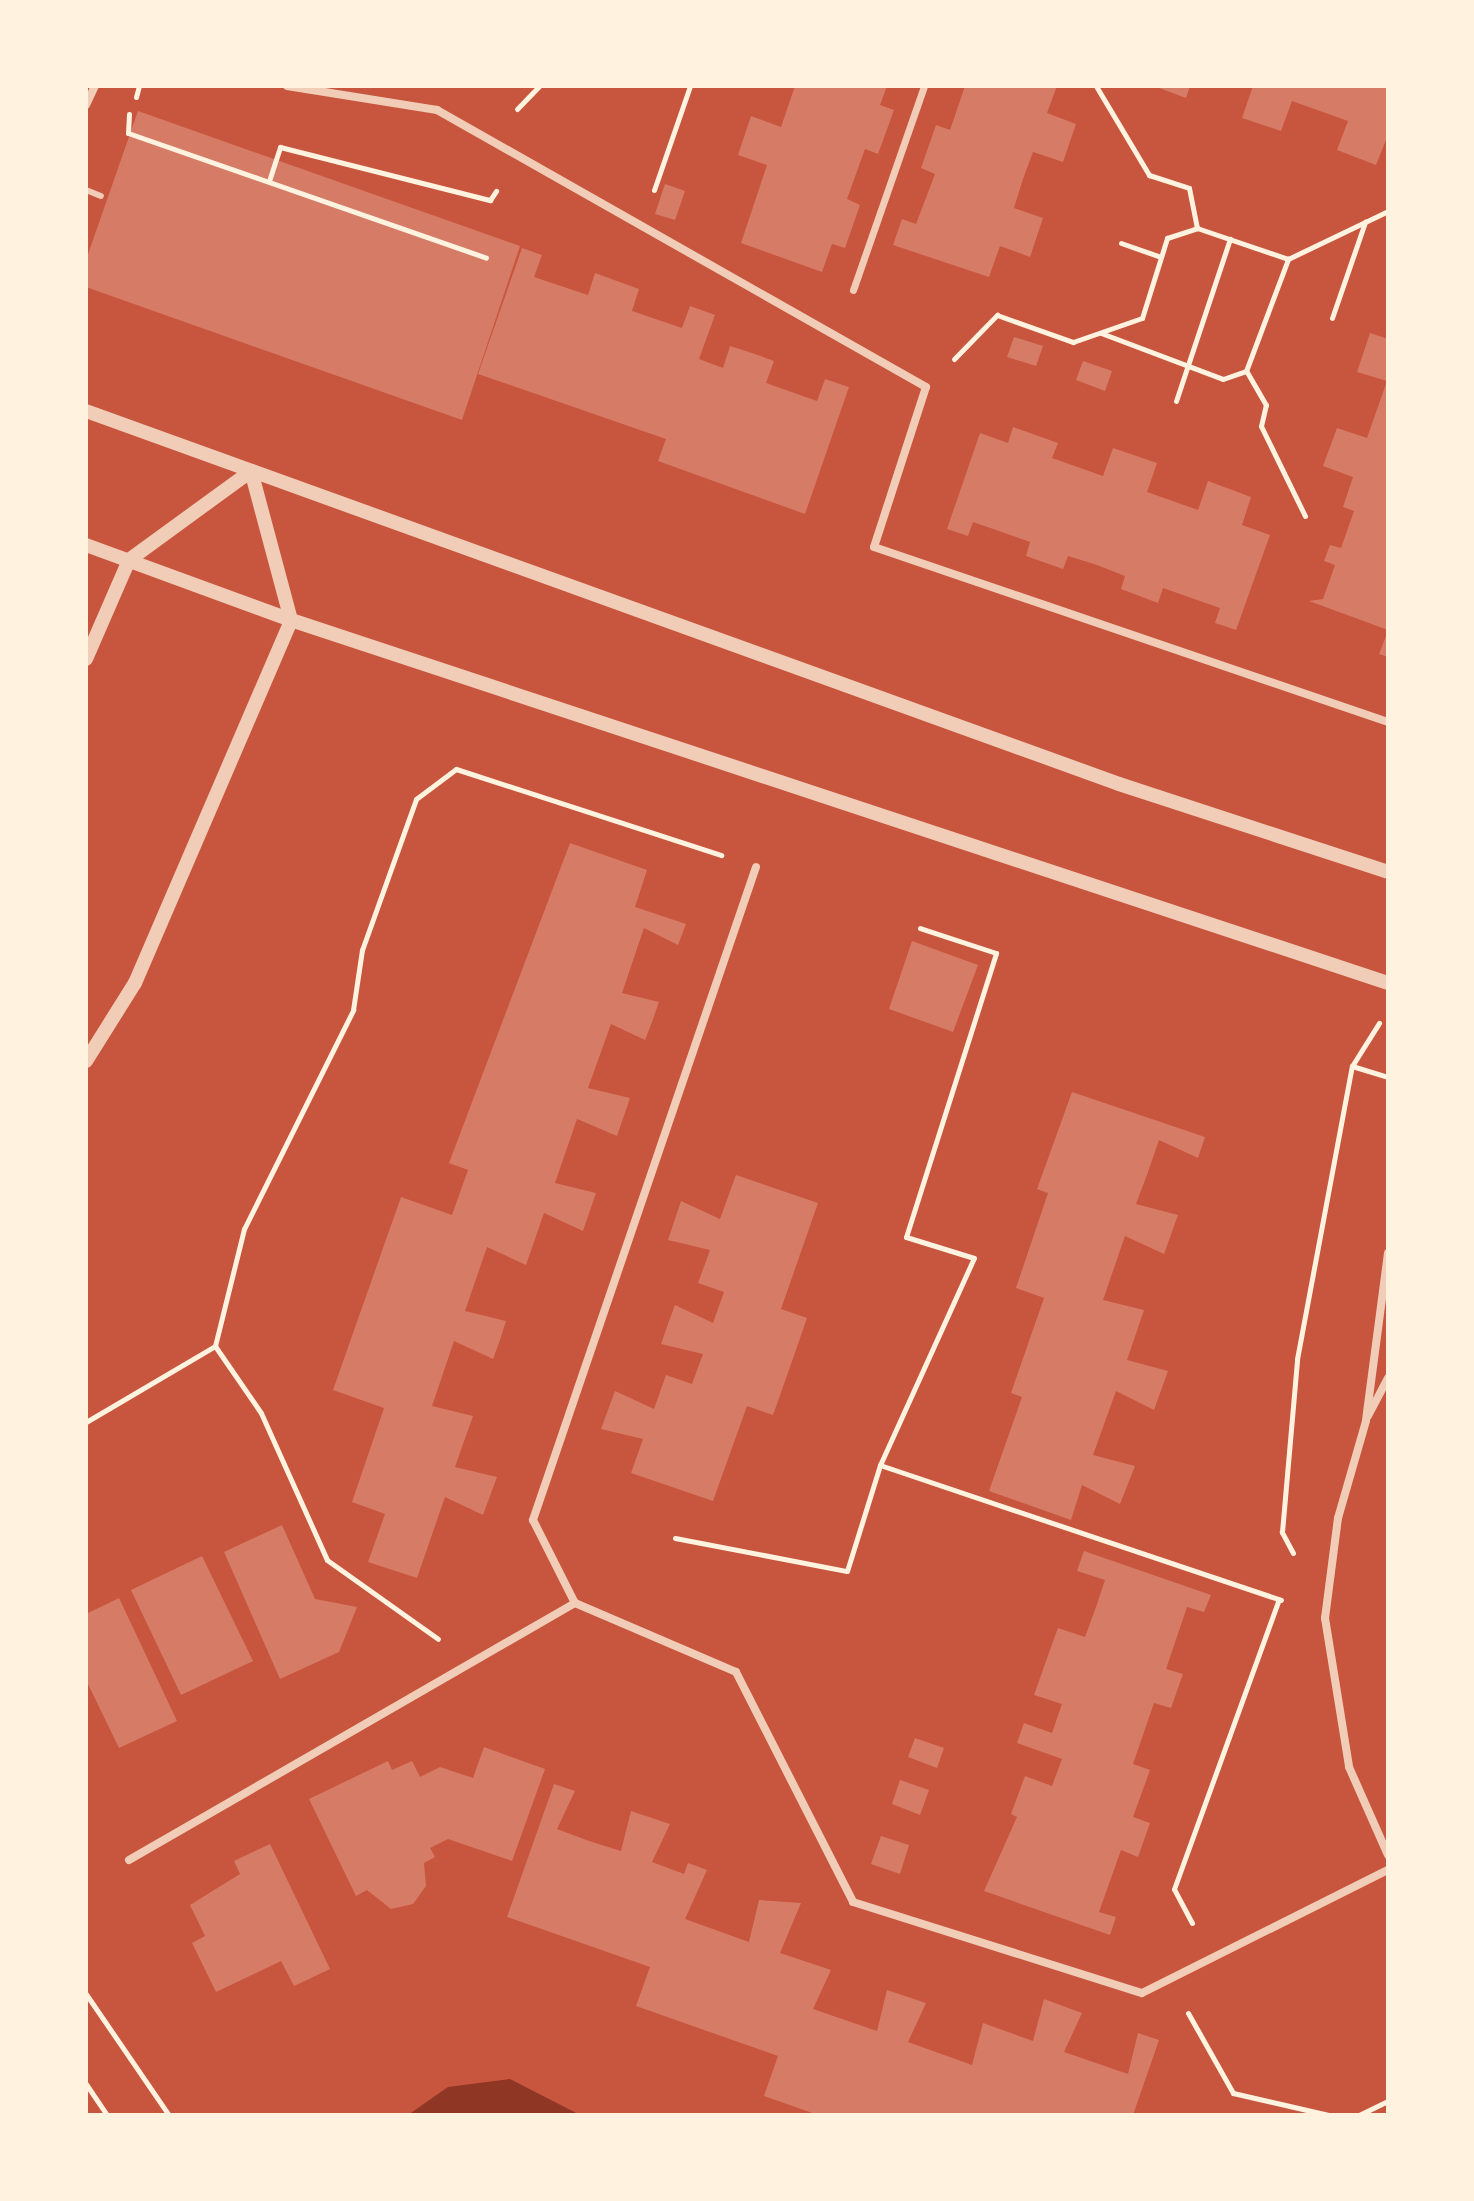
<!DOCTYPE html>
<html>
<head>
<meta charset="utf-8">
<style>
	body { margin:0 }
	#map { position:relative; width:1474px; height:2201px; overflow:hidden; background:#c8553d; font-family:"Crimson Pro",serif }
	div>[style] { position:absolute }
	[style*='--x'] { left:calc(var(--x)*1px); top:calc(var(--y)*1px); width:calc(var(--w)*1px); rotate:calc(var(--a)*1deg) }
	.water>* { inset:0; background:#8f3625 }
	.building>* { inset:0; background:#d67c66 }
	.path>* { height:5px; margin:-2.5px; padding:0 2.5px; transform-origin:2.5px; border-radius:2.5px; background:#fff3e0 }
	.service>* { height:6px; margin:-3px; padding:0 3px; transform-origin:3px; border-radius:3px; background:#f1ccb7 }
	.pedestrian>* { height:7px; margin:-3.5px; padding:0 3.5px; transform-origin:3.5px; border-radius:3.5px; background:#f1ccb7 }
	.minor>* { height:8px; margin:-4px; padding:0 4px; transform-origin:4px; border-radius:4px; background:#f1ccb7 }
	.tertiary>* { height:14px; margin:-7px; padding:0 7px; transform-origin:7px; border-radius:7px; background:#f1ccb7 }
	span { translate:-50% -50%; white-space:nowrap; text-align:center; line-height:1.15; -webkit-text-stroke:6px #fff3e0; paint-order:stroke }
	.frame { position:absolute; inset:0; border:88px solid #fff3e0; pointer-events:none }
</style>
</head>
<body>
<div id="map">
	<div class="water">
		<i style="clip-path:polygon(510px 2079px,580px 2115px,408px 2115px,448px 2087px)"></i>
	</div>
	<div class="building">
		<i style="clip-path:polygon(795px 86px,887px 86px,880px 105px,894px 110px,878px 154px,865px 149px,847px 199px,860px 205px,845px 248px,832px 244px,822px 272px,741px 243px,767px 165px,738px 155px,751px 116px,781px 127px)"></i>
		<i style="clip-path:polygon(965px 86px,1057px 86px,1047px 113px,1076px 124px,1063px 162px,1033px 152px,1023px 179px,1014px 208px,1043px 218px,1030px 257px,1000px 246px,989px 277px,893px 245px,902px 219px,916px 224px,935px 174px,921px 168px,936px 125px,950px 130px)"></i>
		<i style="clip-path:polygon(1154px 86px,1190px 86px,1186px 98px)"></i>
		<i style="clip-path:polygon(1253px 86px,1388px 86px,1388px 135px,1376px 165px,1337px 150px,1348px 121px,1292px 101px,1281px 131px,1242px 118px)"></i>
		<i style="clip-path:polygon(138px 111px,520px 246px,462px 420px,86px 287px,86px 260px)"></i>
		<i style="clip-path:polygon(665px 184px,685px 191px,675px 220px,655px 214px)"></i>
		<i style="clip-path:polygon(522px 248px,542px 255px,534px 277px,588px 295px,595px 273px,639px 289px,632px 311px,682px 328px,690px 306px,715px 315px,699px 359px,723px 368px,730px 346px,752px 353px,774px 361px,766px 383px,817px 401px,825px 379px,849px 387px,805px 514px,658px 461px,666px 439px,478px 374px)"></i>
		<i style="clip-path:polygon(1370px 333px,1388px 339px,1388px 630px,1309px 601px,1323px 599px,1335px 565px,1324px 561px,1330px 545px,1341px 548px,1354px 511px,1343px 507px,1353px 477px,1323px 466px,1337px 428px,1367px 438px,1387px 381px,1357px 372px)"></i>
		<i style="clip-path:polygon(1014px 337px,1043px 346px,1036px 366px,1007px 357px)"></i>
		<i style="clip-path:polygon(1083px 361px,1112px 371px,1105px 391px,1076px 380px)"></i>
		<i style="clip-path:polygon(1013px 427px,1058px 443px,1052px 458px,1103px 476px,1113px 448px,1157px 463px,1147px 492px,1198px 510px,1208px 481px,1251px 497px,1242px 525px,1270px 535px,1236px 630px,1215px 623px,1220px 608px,1163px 588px,1158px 603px,1121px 589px,1125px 576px,1097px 565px,1068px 556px,1063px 569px,1026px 556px,1030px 542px,1002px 532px,973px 522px,968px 536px,947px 529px,980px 433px,1008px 443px)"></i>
		<i style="clip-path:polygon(1388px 631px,1388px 657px,1379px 654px)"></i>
		<i style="clip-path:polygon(570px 843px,647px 870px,635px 907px,686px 924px,678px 945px,644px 928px,622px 993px,659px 1002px,652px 1022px,645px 1040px,611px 1024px,588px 1088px,630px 1098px,617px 1136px,577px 1119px,555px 1183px,596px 1193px,583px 1231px,544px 1213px,526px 1265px,487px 1247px,465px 1311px,506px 1321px,500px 1340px,493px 1359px,454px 1341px,432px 1406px,473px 1416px,455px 1467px,497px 1477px,483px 1515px,445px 1497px,417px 1578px,368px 1562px,385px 1514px,352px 1502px,384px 1408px,333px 1390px,401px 1197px,452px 1215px,468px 1170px,449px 1163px)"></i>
		<i style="clip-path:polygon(912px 941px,978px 965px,953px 1032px,889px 1009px)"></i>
		<i style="clip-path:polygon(1072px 1092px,1205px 1137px,1198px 1158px,1159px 1140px,1148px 1172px,1136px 1204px,1178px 1215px,1164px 1254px,1125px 1236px,1103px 1300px,1144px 1310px,1127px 1360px,1168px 1371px,1154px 1410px,1116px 1391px,1093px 1455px,1135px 1466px,1120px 1504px,1082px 1485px,1071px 1520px,989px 1491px,1022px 1397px,1011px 1393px,1044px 1298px,1016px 1288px,1048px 1193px,1037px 1189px)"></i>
		<i style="clip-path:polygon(736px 1175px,818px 1203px,781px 1309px,807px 1318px,790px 1367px,773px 1415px,747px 1406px,713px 1501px,631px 1473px,643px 1439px,601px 1429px,615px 1391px,654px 1409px,666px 1375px,692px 1384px,703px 1354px,661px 1344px,668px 1324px,675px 1305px,713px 1323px,724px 1292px,698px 1283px,710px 1250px,668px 1240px,681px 1201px,720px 1219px)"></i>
		<i style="clip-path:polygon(282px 1525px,315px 1599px,357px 1607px,339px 1652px,280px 1679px,224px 1552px)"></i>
		<i style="clip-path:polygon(1084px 1551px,1211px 1595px,1204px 1612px,1187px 1607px,1166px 1669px,1183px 1674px,1171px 1708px,1154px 1703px,1133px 1764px,1150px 1770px,1133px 1817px,1150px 1823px,1138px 1857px,1121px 1850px,1099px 1912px,1116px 1917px,1110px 1935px,984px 1891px,1017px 1817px,1011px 1814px,1025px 1776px,1052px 1786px,1062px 1759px,1017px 1743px,1024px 1723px,1052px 1733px,1062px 1704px,1034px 1695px,1051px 1647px,1058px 1628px,1085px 1637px,1095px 1610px,1105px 1580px,1077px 1571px)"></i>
		<i style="clip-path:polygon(202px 1556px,253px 1661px,181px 1695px,131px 1590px)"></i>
		<i style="clip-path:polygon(119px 1598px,177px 1721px,119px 1748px,86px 1680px,86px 1614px)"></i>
		<i style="clip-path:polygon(915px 1738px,944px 1748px,937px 1768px,908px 1757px)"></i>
		<i style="clip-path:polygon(484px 1747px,545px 1769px,512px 1861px,448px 1839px,430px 1848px,435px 1857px,424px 1863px,426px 1886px,413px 1904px,391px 1909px,367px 1890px,356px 1896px,309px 1799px,388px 1761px,392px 1770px,412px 1761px,420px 1777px,440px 1767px,473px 1778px)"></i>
		<i style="clip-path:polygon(900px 1780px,929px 1790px,920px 1815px,892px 1804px)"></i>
		<i style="clip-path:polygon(554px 1784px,575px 1791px,557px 1829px,589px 1841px,621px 1851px,631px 1811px,670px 1824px,652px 1862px,684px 1874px,688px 1863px,707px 1870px,685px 1919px,749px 1942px,759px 1900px,801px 1903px,780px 1953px,831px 1970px,813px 2009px,877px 2031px,887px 1990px,926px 2003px,908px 2042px,972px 2065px,983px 2023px,1033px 2041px,1044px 1999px,1082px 2013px,1064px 2052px,1128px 2074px,1138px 2033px,1159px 2040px,1133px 2115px,818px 2115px,764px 2096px,778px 2056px,636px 2006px,650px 1967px,507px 1917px)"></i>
		<i style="clip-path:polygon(881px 1836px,909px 1845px,900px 1874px,871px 1864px)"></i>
		<i style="clip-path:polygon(270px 1844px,330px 1969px,294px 1986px,281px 1961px,216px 1992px,192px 1943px,205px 1936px,190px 1905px,240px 1874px,234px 1861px)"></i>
	</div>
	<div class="path">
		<i style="--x:1096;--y:86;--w:104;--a:59.2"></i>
		<i style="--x:1149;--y:175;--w:42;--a:18"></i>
		<i style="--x:1189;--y:188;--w:41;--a:78.7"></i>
		<i style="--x:136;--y:97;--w:11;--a:-75"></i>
		<i style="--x:517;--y:109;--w:32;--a:-46"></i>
		<i style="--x:129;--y:114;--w:19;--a:93"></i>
		<i style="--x:128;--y:133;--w:379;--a:19.2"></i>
		<i style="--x:269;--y:181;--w:36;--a:-72"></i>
		<i style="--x:280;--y:147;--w:217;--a:14.2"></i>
		<i style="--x:490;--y:200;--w:11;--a:-56"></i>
		<i style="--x:654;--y:190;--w:110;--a:-70.9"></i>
		<i style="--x:1121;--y:243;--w:42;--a:19.3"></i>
		<i style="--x:1332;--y:318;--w:102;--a:-71"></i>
		<i style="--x:1101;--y:333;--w:130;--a:20.7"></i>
		<i style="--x:1223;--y:379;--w:24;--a:-19"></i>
		<i style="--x:954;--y:359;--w:62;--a:-45.7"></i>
		<i style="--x:997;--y:315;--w:81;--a:19.6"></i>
		<i style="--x:1073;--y:342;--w:73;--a:-19.2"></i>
		<i style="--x:1142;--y:318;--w:84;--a:-72.6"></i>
		<i style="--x:1167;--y:238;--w:32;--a:-18"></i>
		<i style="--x:1197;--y:228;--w:96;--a:18.8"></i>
		<i style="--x:1176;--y:401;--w:171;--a:-71.6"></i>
		<i style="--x:1305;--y:516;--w:100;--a:-116.1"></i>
		<i style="--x:1261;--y:426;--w:22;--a:-77"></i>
		<i style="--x:1266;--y:405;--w:39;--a:-120"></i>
		<i style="--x:1246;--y:371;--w:120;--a:-69.4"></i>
		<i style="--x:1288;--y:259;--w:111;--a:-25.6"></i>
		<i style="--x:1352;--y:1066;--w:38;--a:17"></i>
		<i style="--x:215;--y:1346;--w:81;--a:55.5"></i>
		<i style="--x:261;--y:1413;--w:161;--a:65.8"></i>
		<i style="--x:327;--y:1560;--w:136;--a:35.4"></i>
		<i style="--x:86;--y:1422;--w:150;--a:-30.5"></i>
		<i style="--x:215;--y:1346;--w:121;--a:-76.1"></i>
		<i style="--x:244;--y:1229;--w:245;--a:-63.5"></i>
		<i style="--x:353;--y:1010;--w:61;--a:-81.5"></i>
		<i style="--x:362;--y:950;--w:160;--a:-70.3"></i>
		<i style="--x:416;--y:799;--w:50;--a:-36.9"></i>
		<i style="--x:456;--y:769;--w:279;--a:18"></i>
		<i style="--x:880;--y:1465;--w:423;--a:18.6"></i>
		<i style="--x:675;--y:1538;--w:175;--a:10.9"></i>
		<i style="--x:847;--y:1571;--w:111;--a:-72.7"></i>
		<i style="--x:880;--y:1465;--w:227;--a:-65.6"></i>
		<i style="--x:974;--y:1258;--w:71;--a:-162.8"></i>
		<i style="--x:906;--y:1237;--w:298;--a:-72.4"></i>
		<i style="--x:996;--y:953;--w:80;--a:-161.8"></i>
		<i style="--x:1293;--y:1553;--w:24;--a:-118"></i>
		<i style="--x:1282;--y:1532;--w:174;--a:-85"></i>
		<i style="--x:1297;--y:1359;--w:298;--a:-79.4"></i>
		<i style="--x:1352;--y:1066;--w:51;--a:-57.9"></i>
		<i style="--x:1192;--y:1923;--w:38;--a:-118"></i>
		<i style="--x:1174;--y:1889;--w:308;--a:-70.1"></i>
		<i style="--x:86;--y:1994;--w:147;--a:55.6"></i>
		<i style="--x:1188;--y:2013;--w:92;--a:60.6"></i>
		<i style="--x:1233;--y:2093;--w:98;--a:13"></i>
		<i style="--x:86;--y:2084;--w:37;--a:56"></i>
		<i style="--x:1359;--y:2115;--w:32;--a:-26"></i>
	</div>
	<div class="service">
		<i style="--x:86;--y:190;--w:16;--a:22"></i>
	</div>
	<div class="pedestrian">
		<i style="--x:853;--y:290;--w:216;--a:-70.8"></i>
	</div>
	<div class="minor">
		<i style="--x:287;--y:86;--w:152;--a:9.1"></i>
		<i style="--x:437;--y:110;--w:562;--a:29.53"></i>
		<i style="--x:926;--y:387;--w:168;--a:108"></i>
		<i style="--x:874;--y:547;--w:543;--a:18.8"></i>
		<i style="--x:86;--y:105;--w:21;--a:-65"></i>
		<i style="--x:756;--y:867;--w:690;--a:108.86"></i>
		<i style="--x:533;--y:1520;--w:93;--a:63.2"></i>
		<i style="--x:575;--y:1603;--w:175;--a:23.2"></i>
		<i style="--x:736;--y:1672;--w:258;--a:63"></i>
		<i style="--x:853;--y:1902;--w:303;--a:17.5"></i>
		<i style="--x:1142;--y:1993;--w:275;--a:-26.6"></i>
		<i style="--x:1388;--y:1253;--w:169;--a:97.5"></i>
		<i style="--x:1366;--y:1421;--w:101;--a:106.1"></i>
		<i style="--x:1338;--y:1518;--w:101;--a:97.4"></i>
		<i style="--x:1325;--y:1618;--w:151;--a:80.8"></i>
		<i style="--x:1349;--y:1767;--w:96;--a:66.1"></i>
		<i style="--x:1368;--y:1416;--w:43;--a:-62.2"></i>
		<i style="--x:129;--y:1860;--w:515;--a:-29.95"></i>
	</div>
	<div class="tertiary">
		<i style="--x:86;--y:411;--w:1098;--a:19.85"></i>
		<i style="--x:1119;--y:784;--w:283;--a:18.1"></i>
		<i style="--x:86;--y:545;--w:218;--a:20.1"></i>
		<i style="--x:291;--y:620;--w:1155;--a:18.31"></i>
		<i style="--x:86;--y:659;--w:108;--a:-66.5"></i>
		<i style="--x:129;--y:560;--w:151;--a:-36.1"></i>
		<i style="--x:86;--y:1061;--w:92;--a:-57.9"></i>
		<i style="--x:135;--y:983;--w:395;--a:-66.7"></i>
		<i style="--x:291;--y:620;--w:154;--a:-105"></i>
	</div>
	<div class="frame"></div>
</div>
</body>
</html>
